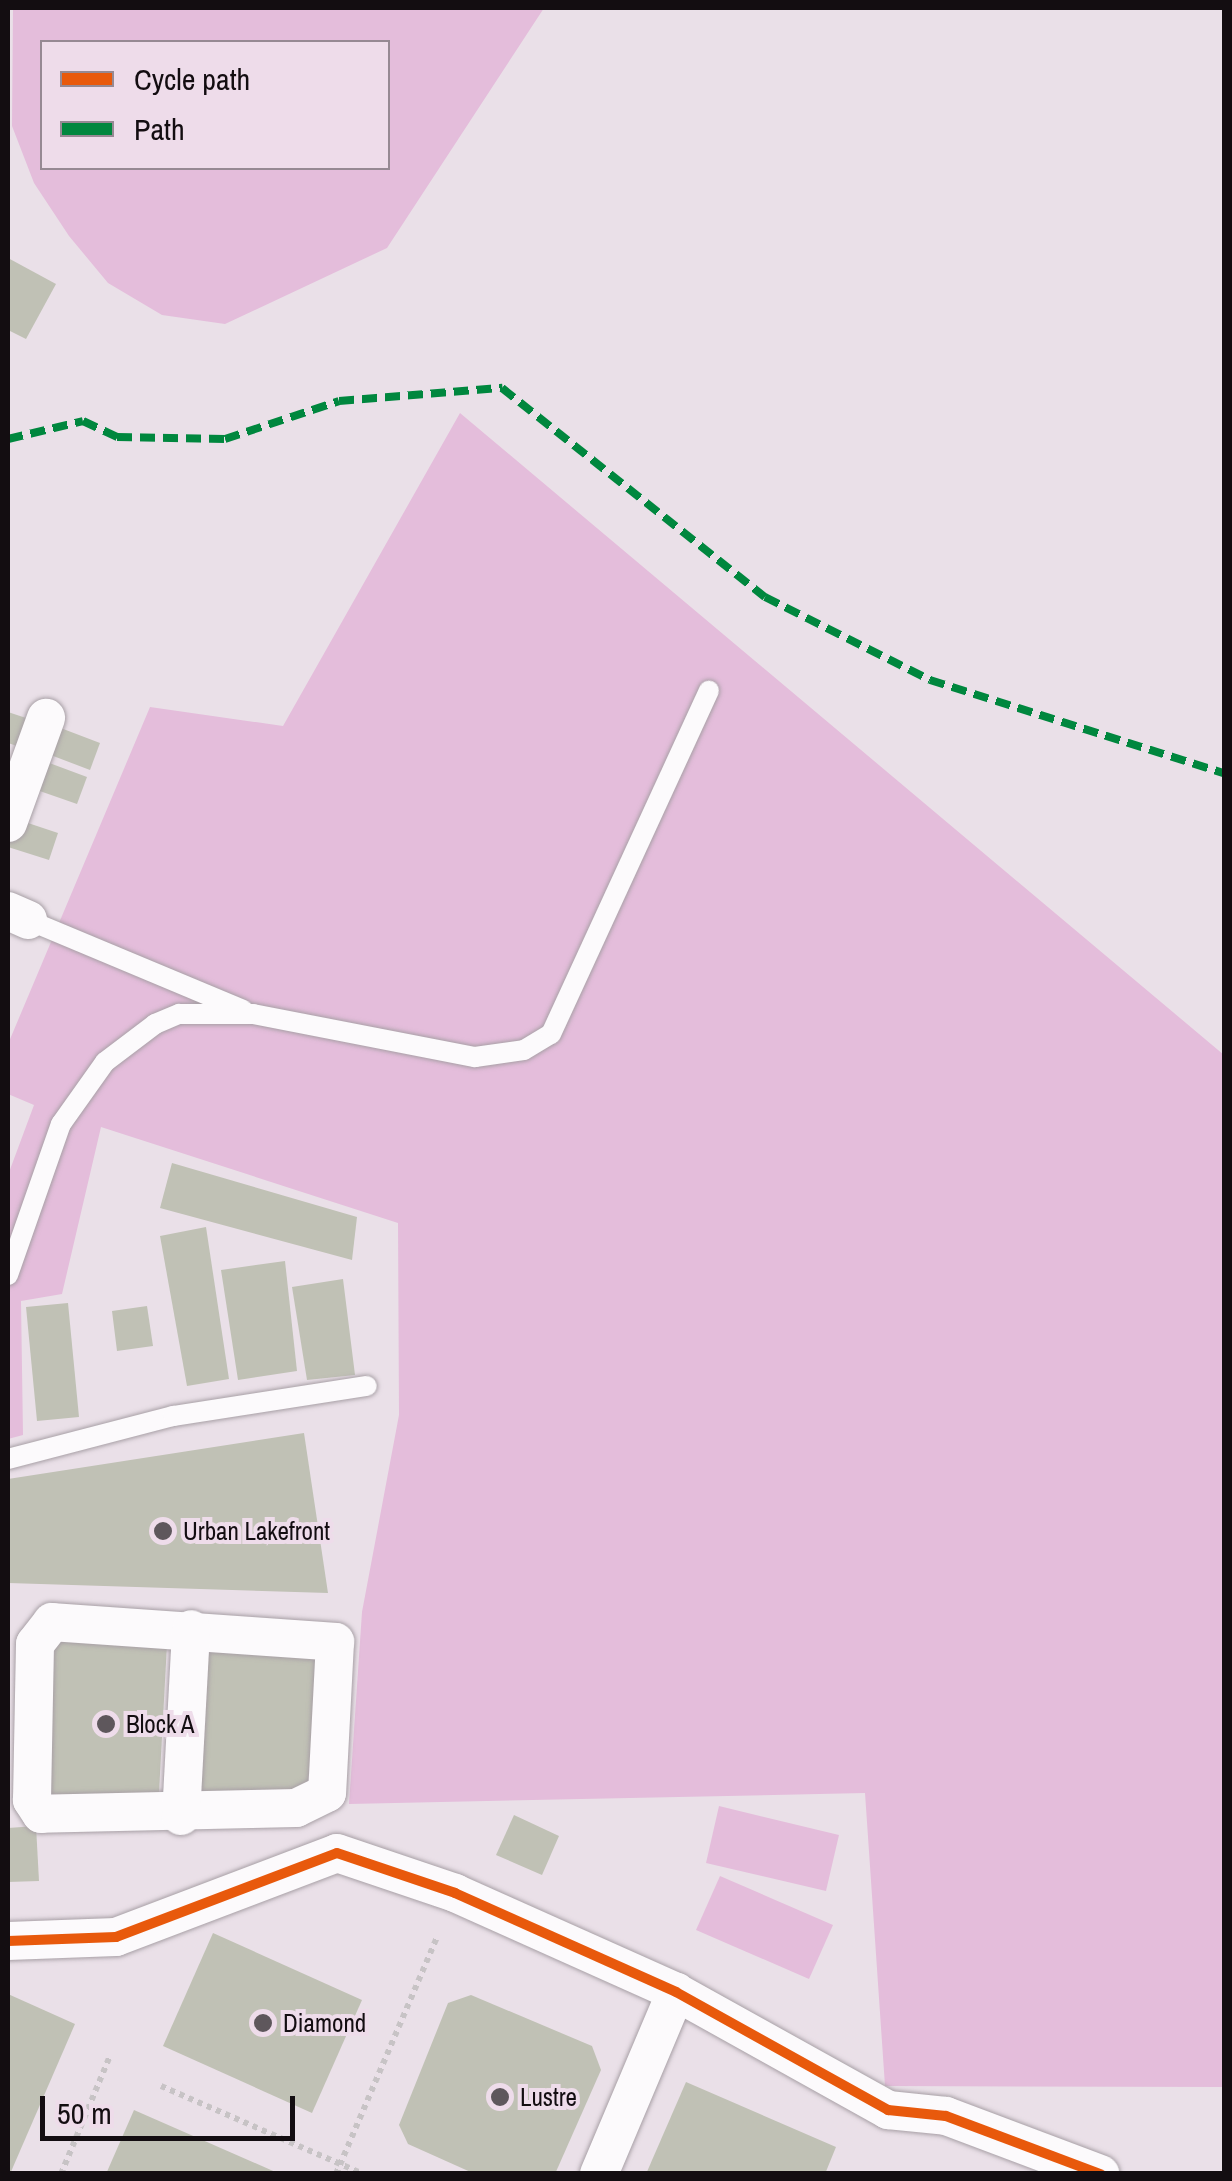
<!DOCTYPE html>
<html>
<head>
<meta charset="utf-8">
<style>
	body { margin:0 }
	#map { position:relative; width:1232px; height:2181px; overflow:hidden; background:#eae0e8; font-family:"Archivo Narrow",sans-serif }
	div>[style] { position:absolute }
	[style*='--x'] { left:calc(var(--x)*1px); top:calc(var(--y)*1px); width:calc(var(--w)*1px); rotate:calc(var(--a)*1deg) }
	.green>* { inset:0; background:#e4bddb }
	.building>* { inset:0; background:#c0c1b5 }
	.path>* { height:6px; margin-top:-3px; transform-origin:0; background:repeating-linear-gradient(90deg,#c7c3c5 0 5px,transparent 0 10px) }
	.roads { filter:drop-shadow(0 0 2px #a8a0a6) drop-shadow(0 0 2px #a8a0a6) }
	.lane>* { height:20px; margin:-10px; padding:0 10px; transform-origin:10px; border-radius:10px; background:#fcfafc }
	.street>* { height:38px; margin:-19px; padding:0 19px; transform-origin:19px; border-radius:19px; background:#fcfafc }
	.quiet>* { height:8px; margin-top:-4px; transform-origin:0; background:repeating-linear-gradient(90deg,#00873e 0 15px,transparent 0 23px) }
	.cycleway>* { height:10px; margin:-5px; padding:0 5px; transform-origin:5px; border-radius:5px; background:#e8590c }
	.dots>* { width:28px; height:28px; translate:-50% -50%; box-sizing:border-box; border:5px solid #eedcea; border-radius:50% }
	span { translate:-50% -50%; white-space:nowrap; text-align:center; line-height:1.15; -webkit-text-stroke:8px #eedcea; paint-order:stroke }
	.poi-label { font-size:25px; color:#130d11 }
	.left { translate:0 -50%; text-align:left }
	.frame { position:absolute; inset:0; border:10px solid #130d11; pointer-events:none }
	.legend { position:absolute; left:40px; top:40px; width:350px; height:130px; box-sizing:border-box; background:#eedcea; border:2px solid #968993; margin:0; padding:12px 18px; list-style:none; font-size:30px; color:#130d11 }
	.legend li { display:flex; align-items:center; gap:20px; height:50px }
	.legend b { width:50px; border:2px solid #968993 }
	.scale { position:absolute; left:40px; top:2096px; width:255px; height:45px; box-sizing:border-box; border:5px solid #130d11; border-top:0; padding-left:12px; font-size:30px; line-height:35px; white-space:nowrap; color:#130d11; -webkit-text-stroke:8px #eedcea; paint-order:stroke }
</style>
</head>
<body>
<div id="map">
	<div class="green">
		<i style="clip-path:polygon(evenodd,13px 8px,544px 8px,387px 248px,225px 324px,162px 315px,108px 283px,69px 236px,34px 183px,12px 126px,13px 8px,42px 42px,388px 42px,388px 168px,42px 168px,42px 42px)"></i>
		<i style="clip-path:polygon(460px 413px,1224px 1055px,1224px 2087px,885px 2086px,865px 1793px,349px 1804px,362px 1612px,399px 1415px,398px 1223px,101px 1127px,62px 1294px,21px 1301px,23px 1435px,8px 1439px,8px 1175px,34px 1105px,8px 1094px,8px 1044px,150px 707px,283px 726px)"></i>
		<i style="clip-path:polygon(719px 1806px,839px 1835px,826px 1891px,706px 1863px)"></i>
		<i style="clip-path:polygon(720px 1876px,833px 1925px,809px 1979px,696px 1930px)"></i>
	</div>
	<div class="building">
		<i style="clip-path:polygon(8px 258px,56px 284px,26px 339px,8px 330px)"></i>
		<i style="clip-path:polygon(8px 712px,35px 721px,26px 749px,8px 743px)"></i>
		<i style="clip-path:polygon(58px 727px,100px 743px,90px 770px,48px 754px)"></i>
		<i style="clip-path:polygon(44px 761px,87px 777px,77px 804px,34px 789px)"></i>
		<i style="clip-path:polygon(16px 819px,58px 833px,49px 860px,8px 847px)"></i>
		<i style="clip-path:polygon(172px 1163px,357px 1217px,352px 1260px,160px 1208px)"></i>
		<i style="clip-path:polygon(206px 1227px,229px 1379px,187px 1386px,160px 1236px)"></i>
		<i style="clip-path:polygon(285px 1261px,297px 1371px,238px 1380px,221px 1270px)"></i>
		<i style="clip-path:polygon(343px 1279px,355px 1375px,307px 1380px,292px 1287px)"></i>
		<i style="clip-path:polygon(68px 1303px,79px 1417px,37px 1421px,26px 1307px)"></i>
		<i style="clip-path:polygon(147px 1306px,153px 1346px,117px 1351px,112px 1311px)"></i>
		<i style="clip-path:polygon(304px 1433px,328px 1593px,8px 1583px,8px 1479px)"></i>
		<i style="clip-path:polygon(55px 1638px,167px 1644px,158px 1811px,46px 1805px)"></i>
		<i style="clip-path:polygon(207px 1648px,322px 1654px,307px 1791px,197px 1809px)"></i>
		<i style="clip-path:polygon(514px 1815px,559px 1836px,542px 1875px,496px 1855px)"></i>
		<i style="clip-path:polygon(36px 1826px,39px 1881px,8px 1882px,8px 1828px)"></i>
		<i style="clip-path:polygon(213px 1933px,362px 2000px,312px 2113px,163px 2046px)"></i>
		<i style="clip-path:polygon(8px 1994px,75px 2024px,10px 2174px,8px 2174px)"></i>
		<i style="clip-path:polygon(471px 1995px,592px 2046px,601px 2070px,555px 2174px,475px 2174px,408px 2144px,399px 2125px,448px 2003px)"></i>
		<i style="clip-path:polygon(686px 2082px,836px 2147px,825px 2174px,646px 2174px)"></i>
		<i style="clip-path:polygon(134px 2110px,280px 2174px,106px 2174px)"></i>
	</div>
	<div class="path">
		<i style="--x:161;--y:2086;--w:220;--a:23.5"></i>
		<i style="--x:61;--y:2174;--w:126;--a:-67.5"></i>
		<i style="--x:336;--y:2174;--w:258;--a:-66.9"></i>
	</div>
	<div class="roads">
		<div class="lane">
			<i style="--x:28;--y:920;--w:233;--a:22.7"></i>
			<i style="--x:8;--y:1275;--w:160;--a:-70.7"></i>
			<i style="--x:61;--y:1124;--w:76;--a:-54.6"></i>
			<i style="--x:105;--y:1062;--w:63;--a:-37.2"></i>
			<i style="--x:155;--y:1024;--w:26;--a:-23"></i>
			<i style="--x:179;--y:1014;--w:74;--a:0"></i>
			<i style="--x:253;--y:1014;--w:226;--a:11"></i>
			<i style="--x:475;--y:1057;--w:49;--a:-8.1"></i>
			<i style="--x:524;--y:1050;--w:31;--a:-31"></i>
			<i style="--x:551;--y:1034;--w:378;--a:-65.3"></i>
			<i style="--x:8;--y:1459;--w:171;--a:-14.6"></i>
			<i style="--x:173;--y:1416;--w:196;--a:-8.8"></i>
		</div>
		<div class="street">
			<i style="--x:8;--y:823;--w:112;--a:-70.1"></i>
			<i style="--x:8;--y:911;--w:22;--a:24"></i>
			<i style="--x:52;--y:1622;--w:284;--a:4"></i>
			<i style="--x:335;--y:1642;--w:151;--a:93"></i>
			<i style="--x:327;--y:1793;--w:34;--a:154"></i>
			<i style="--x:296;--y:1808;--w:255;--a:178.7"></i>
			<i style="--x:41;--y:1814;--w:17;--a:-123"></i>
			<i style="--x:32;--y:1800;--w:156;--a:-88.9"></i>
			<i style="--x:35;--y:1644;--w:28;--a:-52"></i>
			<i style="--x:181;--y:1816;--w:187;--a:-86.9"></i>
			<i style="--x:8;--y:1941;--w:108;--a:-2.1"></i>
			<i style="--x:116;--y:1937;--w:236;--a:-20.8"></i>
			<i style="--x:337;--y:1853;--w:125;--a:18.7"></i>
			<i style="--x:455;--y:1893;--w:242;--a:24.1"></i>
			<i style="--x:676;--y:1992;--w:243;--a:29.1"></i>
			<i style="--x:888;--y:2110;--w:58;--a:5.9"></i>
			<i style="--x:946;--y:2116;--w:165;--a:20.6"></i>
			<i style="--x:599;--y:2174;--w:198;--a:-67.1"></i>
		</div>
	</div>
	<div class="quiet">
		<i style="--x:8;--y:439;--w:77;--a:-13.5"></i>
		<i style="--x:83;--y:421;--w:38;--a:25"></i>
		<i style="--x:117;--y:437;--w:108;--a:1.1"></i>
		<i style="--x:225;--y:439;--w:120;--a:-18.4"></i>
		<i style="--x:339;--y:401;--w:164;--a:-4.6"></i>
		<i style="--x:502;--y:388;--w:336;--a:38.5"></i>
		<i style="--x:765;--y:597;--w:185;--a:26.7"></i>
		<i style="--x:930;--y:680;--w:308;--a:17.6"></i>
	</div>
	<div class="cycleway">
		<i style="--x:8;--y:1941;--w:108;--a:-2.1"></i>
		<i style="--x:116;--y:1937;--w:236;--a:-20.8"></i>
		<i style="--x:337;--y:1853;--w:125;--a:18.7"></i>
		<i style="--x:455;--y:1893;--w:242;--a:24.1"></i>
		<i style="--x:676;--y:1992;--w:243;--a:29.1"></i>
		<i style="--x:888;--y:2110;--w:58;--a:5.9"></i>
		<i style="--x:946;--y:2116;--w:165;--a:20.6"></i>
	</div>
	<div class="dots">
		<i style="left:163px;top:1531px;background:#5e575c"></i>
		<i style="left:106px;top:1724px;background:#5e575c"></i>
		<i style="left:263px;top:2023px;background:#5e575c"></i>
		<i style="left:500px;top:2097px;background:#5e575c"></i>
	</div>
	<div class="poi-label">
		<span class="left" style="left:183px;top:1531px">Urban Lakefront</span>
		<span class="left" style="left:126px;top:1724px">Block A</span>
		<span class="left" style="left:283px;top:2023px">Diamond</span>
		<span class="left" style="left:520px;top:2097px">Lustre</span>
	</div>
	<div class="frame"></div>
	<ul class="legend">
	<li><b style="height:12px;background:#e8590c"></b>Cycle path</li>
	<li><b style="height:12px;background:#00873e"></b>Path</li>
	</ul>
	<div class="scale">50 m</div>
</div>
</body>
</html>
